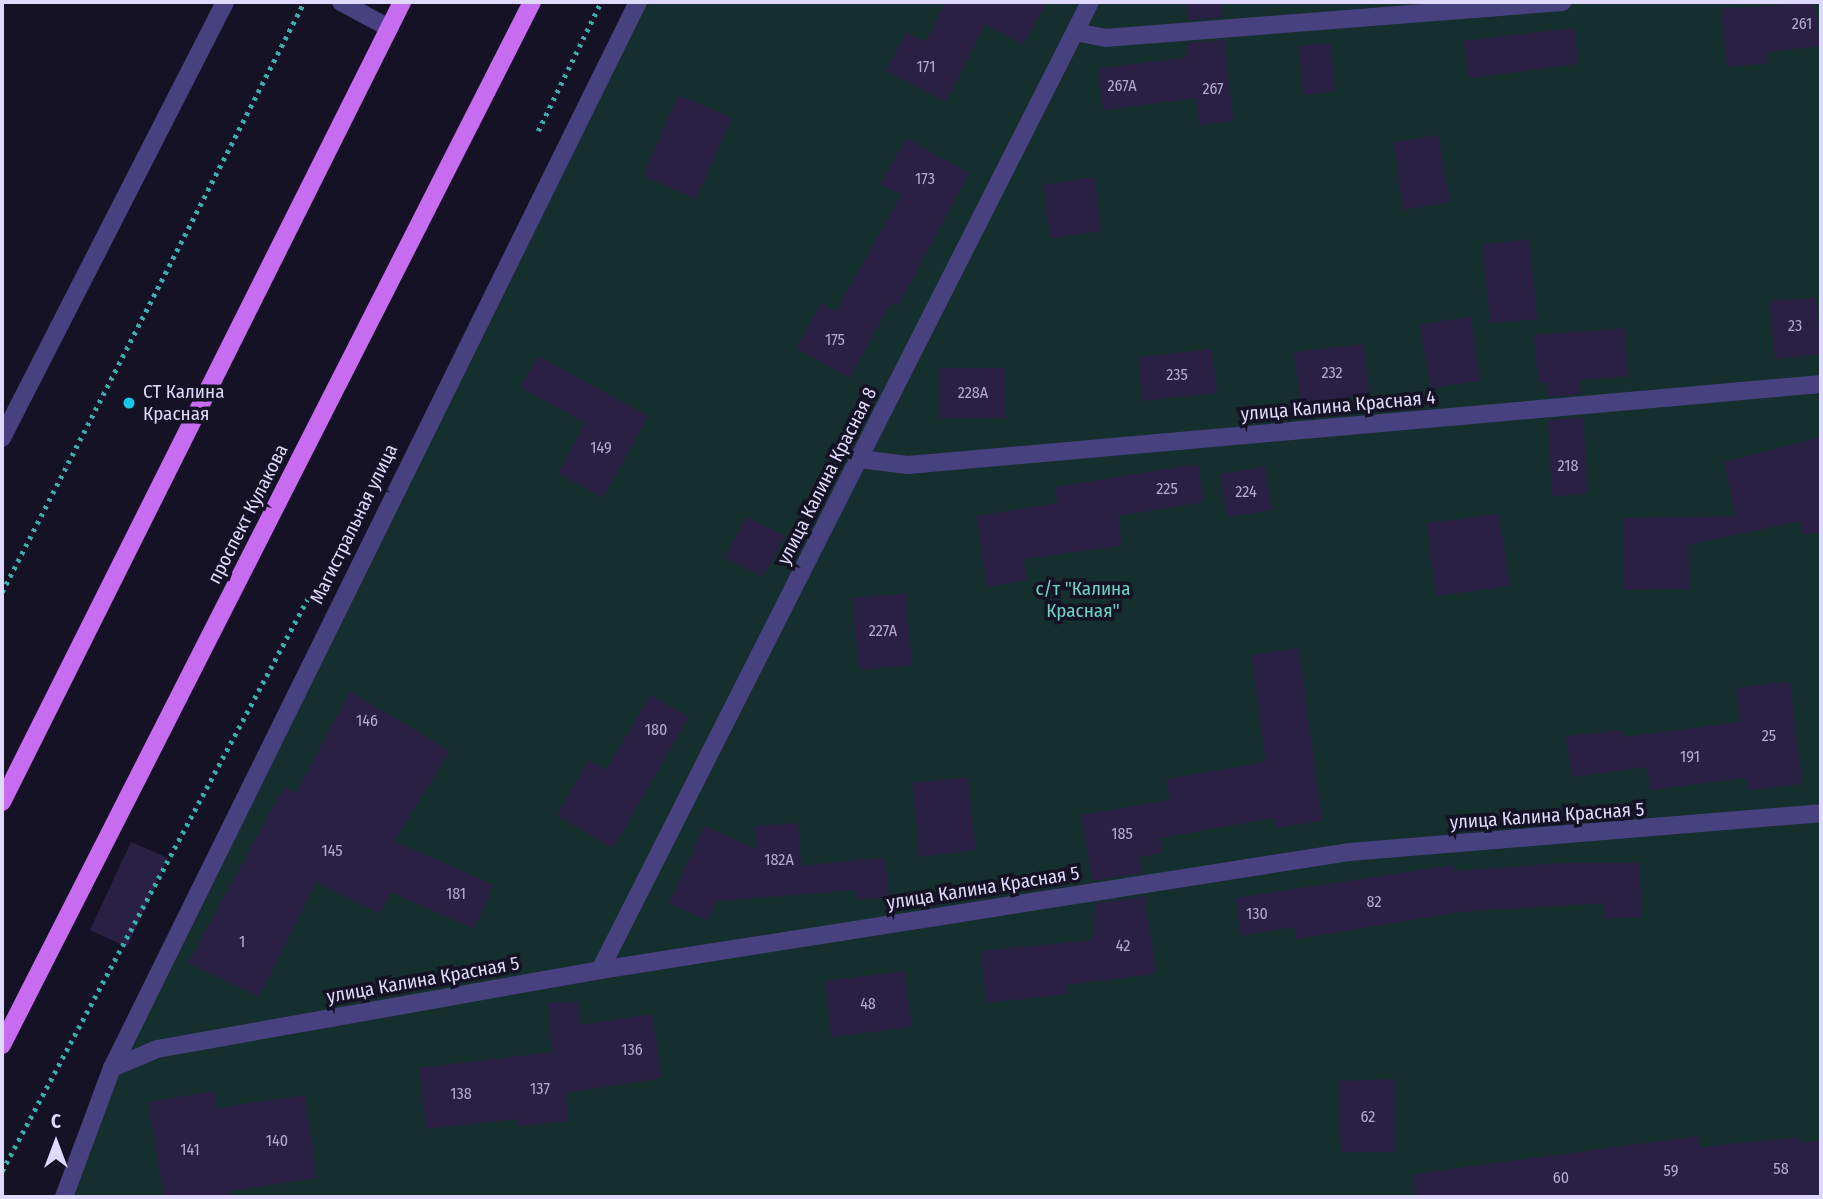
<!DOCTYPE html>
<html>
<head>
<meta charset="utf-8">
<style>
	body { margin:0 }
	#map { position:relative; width:1823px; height:1199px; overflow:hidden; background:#161225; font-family:"Fira Sans Condensed",sans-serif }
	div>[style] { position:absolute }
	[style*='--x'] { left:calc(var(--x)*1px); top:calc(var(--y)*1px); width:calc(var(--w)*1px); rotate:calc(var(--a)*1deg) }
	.green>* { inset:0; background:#152e2e }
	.building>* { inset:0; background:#292044 }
	.path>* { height:4.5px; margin-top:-2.25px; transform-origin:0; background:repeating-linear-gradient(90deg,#3cadad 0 3.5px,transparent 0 8.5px) }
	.service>* { height:18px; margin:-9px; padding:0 9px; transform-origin:9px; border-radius:9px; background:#48417f }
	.minor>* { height:18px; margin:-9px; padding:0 9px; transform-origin:9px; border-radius:9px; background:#48417f }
	.primary>* { height:18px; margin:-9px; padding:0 9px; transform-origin:9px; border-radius:9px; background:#c76bf0 }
	.dots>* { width:19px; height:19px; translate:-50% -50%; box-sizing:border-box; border:4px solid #161225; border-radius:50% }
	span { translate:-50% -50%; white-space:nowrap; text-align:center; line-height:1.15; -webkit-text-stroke:7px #161225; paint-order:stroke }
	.number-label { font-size:16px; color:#b2abcd }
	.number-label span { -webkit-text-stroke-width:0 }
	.poi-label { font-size:19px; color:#dfd9fb }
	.left { translate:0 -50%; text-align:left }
	.street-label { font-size:19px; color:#dfd9fb }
	.park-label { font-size:19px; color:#6cd5c1 }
	.frame { position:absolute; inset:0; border:4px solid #dfd9fb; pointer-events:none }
	.north { position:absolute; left:21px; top:1108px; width:70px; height:70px; -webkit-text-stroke:5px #161225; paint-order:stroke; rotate:0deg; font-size:19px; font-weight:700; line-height:28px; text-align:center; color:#dfd9fb }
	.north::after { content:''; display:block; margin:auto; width:24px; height:32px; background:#dfd9fb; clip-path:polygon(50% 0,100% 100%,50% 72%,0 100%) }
</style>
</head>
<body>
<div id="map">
	<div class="green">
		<i style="clip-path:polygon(631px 2px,1821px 2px,1821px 1197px,58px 1197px)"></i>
	</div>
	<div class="building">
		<i style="clip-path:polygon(946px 2px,1047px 2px,1023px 45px,985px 24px,946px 102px,886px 71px,906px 32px,925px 42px)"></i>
		<i style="clip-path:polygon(1185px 2px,1221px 2px,1223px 17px,1188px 20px)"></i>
		<i style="clip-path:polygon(1815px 2px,1820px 46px,1767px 52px,1768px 63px,1727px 67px,1721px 9px)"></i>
		<i style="clip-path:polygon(1574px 28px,1578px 64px,1469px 78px,1463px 41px)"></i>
		<i style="clip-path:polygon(1225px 40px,1233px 121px,1199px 125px,1196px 98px,1103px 110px,1098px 68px,1185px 58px,1188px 43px)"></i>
		<i style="clip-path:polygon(1331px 43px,1335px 91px,1303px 95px,1298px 46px)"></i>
		<i style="clip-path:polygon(678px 95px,732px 118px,696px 199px,643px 176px)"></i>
		<i style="clip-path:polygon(1438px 135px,1450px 202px,1403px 210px,1393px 142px)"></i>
		<i style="clip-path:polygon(906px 138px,969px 173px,898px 306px,891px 302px,850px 378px,796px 348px,821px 303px,836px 311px,901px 195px,880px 184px)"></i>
		<i style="clip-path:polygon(1094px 177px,1102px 231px,1050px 238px,1043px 185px)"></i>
		<i style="clip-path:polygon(1530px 239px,1537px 319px,1490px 323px,1482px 244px)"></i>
		<i style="clip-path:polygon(1816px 297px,1821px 354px,1775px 359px,1769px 301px)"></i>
		<i style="clip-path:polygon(1471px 317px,1480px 381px,1430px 388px,1420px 324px)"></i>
		<i style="clip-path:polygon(1624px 328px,1629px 376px,1580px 380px,1581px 394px,1547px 397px,1546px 382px,1538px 383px,1534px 335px)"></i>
		<i style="clip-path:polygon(1364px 344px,1369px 395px,1300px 403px,1294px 352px)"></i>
		<i style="clip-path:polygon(1212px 349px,1217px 393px,1142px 401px,1138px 357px)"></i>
		<i style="clip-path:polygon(538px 356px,648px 416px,603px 498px,558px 473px,585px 423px,520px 387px)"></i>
		<i style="clip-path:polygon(939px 368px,1006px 368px,1006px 418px,940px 418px)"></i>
		<i style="clip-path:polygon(1583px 417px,1588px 494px,1552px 496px,1548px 420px)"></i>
		<i style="clip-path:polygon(1821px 437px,1821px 533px,1802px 534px,1800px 521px,1688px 545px,1689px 589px,1624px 590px,1623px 518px,1735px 516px,1724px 462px)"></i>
		<i style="clip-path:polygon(1198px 464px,1204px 502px,1118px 516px,1122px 546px,1023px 559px,1027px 580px,987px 587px,976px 516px,1057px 503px,1055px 487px)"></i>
		<i style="clip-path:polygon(1265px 467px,1272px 510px,1227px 517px,1220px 474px)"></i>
		<i style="clip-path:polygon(1499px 514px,1510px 586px,1436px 596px,1426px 523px)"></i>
		<i style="clip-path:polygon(746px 517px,785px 536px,763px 577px,725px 558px)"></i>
		<i style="clip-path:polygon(906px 593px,912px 665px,859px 670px,852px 598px)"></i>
		<i style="clip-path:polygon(1299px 648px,1322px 821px,1275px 828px,1274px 818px,1160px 838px,1162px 853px,1140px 857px,1142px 873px,1092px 881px,1081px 815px,1170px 800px,1166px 779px,1266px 762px,1251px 655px)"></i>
		<i style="clip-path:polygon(1790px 681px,1802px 784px,1748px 790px,1746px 778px,1650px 790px,1647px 767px,1571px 777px,1566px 736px,1622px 730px,1623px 737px,1740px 722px,1736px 688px)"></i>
		<i style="clip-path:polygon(350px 691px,450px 751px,394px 841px,494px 885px,474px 929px,391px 892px,380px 914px,316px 882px,259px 997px,188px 963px,284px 787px,296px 793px)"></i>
		<i style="clip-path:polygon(650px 695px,689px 717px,613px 848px,557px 816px,588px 760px,606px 770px)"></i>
		<i style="clip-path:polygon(968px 777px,976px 850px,919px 857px,912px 783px)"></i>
		<i style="clip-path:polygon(798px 823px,801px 866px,885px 857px,889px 897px,857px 900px,856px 890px,717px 901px,708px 921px,669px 903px,704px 826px,756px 849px,754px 826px)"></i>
		<i style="clip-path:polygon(131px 842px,168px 858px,127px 947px,90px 930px)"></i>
		<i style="clip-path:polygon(1562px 863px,1639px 863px,1642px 917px,1604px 919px,1603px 903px,1460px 912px,1296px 939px,1294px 927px,1241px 936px,1235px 898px,1453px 865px,1454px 871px)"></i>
		<i style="clip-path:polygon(1145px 896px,1156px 974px,1067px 985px,1068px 994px,986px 1003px,981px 951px,1092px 940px,1096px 903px)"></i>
		<i style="clip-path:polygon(905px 971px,912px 1027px,831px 1037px,825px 981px)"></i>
		<i style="clip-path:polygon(579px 1001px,581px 1025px,652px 1014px,662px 1078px,566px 1093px,568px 1121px,517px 1126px,517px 1119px,426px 1129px,419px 1068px,552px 1052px,548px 1003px)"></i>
		<i style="clip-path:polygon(1396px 1079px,1396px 1152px,1341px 1152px,1338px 1081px)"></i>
		<i style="clip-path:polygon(214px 1091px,217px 1108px,305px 1095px,317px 1178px,230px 1191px,231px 1197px,164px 1197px,148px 1102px)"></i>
		<i style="clip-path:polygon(1698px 1136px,1700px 1147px,1799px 1137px,1800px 1143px,1821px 1140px,1821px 1197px,1415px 1197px,1414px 1174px)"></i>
	</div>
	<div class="path">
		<i style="--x:538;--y:131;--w:144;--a:-64"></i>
		<i style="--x:2;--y:592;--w:663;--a:-62.89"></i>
		<i style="--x:2;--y:1171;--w:650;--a:-61.9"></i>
	</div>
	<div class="service">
		<i style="--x:341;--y:2;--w:55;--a:28.4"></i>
		<i style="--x:2;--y:438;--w:490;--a:-62.9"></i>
	</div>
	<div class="minor">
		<i style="--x:1075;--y:32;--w:31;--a:11"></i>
		<i style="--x:1105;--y:38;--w:459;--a:-4.5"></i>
		<i style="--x:859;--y:459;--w:49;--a:7"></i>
		<i style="--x:908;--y:465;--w:917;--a:-5.07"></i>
		<i style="--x:600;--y:970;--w:1085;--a:-63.15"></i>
		<i style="--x:112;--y:1068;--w:1189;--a:-63.74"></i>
		<i style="--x:64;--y:1197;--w:138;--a:-69.6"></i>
		<i style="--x:112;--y:1068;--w:49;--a:-22.9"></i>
		<i style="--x:157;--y:1049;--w:450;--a:-10.1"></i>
		<i style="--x:600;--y:970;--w:758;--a:-8.95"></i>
		<i style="--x:1349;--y:852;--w:474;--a:-4.7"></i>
	</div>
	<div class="primary">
		<i style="--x:2;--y:802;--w:894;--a:-63.43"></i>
		<i style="--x:2;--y:1045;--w:1170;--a:-63.06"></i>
	</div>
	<div class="dots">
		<i style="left:129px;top:403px;background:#19c6e8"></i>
	</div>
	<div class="number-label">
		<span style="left:1802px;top:24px">261</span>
		<span style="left:926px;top:67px">171</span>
		<span style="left:1122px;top:86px">267А</span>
		<span style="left:1213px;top:89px">267</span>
		<span style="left:925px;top:179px">173</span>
		<span style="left:1795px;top:326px">23</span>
		<span style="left:835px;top:340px">175</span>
		<span style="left:1332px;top:373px">232</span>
		<span style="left:1177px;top:375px">235</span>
		<span style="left:973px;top:393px">228А</span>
		<span style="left:601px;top:448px">149</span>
		<span style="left:1568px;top:466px">218</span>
		<span style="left:1167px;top:489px">225</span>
		<span style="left:1246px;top:492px">224</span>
		<span style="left:883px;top:631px">227А</span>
		<span style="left:367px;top:721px">146</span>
		<span style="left:656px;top:730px">180</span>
		<span style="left:1769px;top:736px">25</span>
		<span style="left:1690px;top:757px">191</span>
		<span style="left:1122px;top:834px">185</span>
		<span style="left:332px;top:851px">145</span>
		<span style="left:779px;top:860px">182А</span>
		<span style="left:456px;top:894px">181</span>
		<span style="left:1374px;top:902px">82</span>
		<span style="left:1257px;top:914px">130</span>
		<span style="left:242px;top:942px">1</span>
		<span style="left:1123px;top:946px">42</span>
		<span style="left:868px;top:1004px">48</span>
		<span style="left:632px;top:1050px">136</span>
		<span style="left:540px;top:1089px">137</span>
		<span style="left:461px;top:1094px">138</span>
		<span style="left:1368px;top:1117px">62</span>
		<span style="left:277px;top:1141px">140</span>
		<span style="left:190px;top:1150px">141</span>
		<span style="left:1781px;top:1169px">58</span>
		<span style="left:1671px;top:1171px">59</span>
		<span style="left:1561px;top:1178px">60</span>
	</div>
	<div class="poi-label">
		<span class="left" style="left:143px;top:403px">СТ Калина<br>Красная</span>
	</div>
	<div class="street-label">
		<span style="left:1338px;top:406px;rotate:-5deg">улица Калина Красная 4</span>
		<span style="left:827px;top:476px;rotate:-63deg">улица Калина Красная 8</span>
		<span style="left:248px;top:514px;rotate:-63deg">проспект Кулакова</span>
		<span style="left:354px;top:524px;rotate:-64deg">Магистральная улица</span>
		<span style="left:1547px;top:816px;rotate:-4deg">улица Калина Красная 5</span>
		<span style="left:983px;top:888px;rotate:-9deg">улица Калина Красная 5</span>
		<span style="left:423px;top:980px;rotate:-10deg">улица Калина Красная 5</span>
	</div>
	<div class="park-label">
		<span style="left:1083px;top:600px">с/т "Калина<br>Красная"</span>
	</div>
	<div class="frame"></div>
	<div class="north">С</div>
</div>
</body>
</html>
